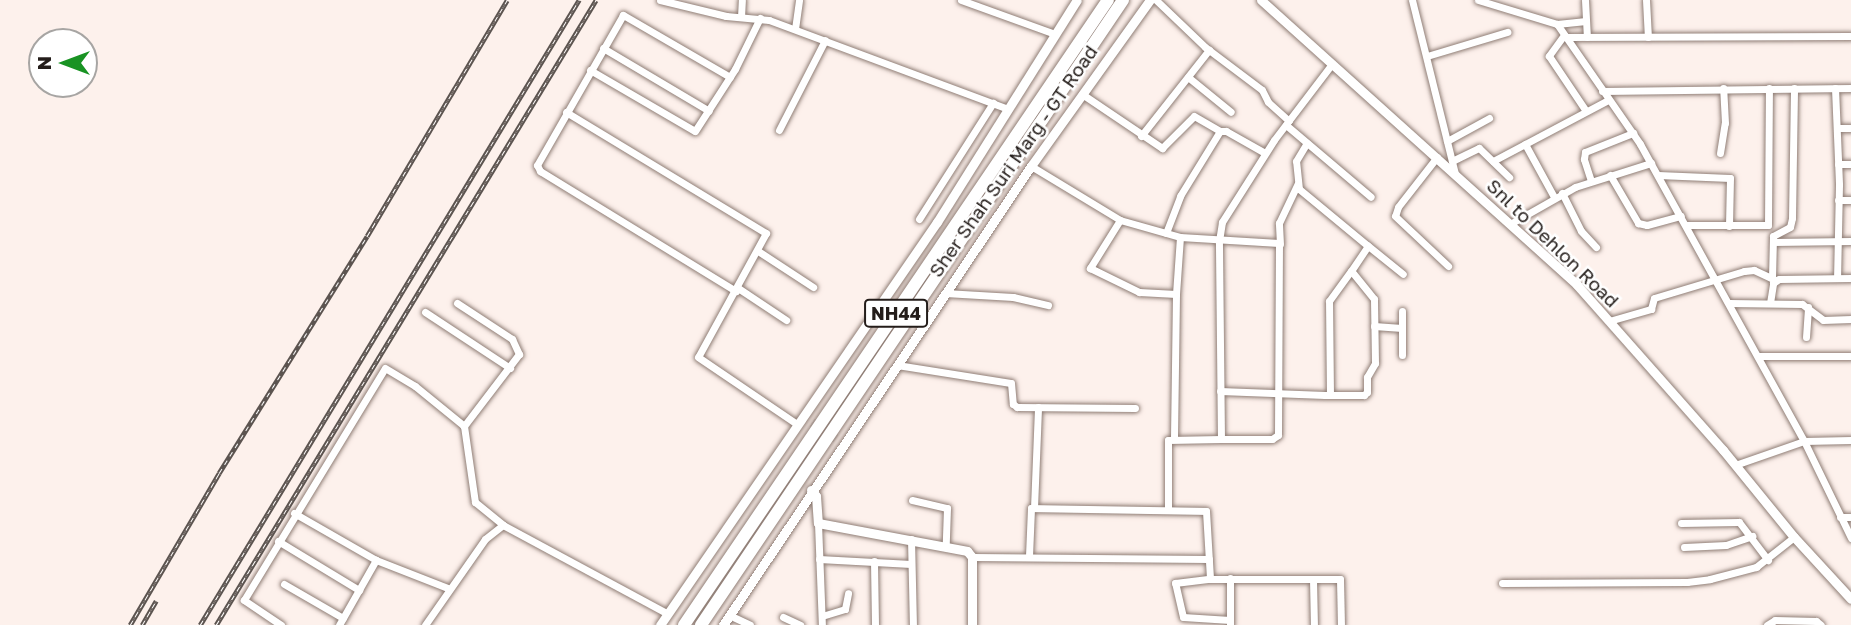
<!DOCTYPE html>
<html>
<head>
<meta charset="utf-8">
<style>
	body { margin:0 }
	#map { position:relative; width:1851px; height:625px; overflow:hidden; background:#fdf1ec; font-family:"Golos Text",sans-serif }
	div>[style] { position:absolute }
	[style*='--x'] { left:calc(var(--x)*1px); top:calc(var(--y)*1px); width:calc(var(--w)*1px); rotate:calc(var(--a)*1deg) }
	.tertiary-tunnel>* { height:9px; margin-top:-4.5px; transform-origin:0; background:repeating-linear-gradient(90deg,#dcd1cc 0 9px,transparent 0 13.5px) }
	.roads { filter:drop-shadow(0 0 2px #8f7d75) drop-shadow(0 0 2px #8f7d75) }
	.minor>* { height:7px; margin:-3.5px; padding:0 3.5px; transform-origin:3.5px; border-radius:3.5px; background:#fff }
	.tertiary>* { height:9px; margin:-4.5px; padding:0 4.5px; transform-origin:4.5px; border-radius:4.5px; background:#fff }
	.trunk>* { height:12px; margin:-6px; padding:0 6px; transform-origin:6px; border-radius:6px; background:#fff }
	.rail>* { height:4.5px; margin-top:-2.25px; transform-origin:0; background:repeating-linear-gradient(90deg,#fff 0 5px,#5c5450 0 10px); box-sizing:border-box; border-block:2px solid #5c5450 }
	span { translate:-50% -50%; white-space:nowrap; text-align:center; line-height:1.15; -webkit-text-stroke:5px #fff; paint-order:stroke }
	.shield-label span { padding:2px 5px; background:#fff; border:2px solid; border-radius:5px; -webkit-text-stroke-width:0 }
	.shield-label { font-size:18px; color:#241d1a; font-weight:700 }
	.street-label { font-size:19px; color:#241d1a }
	.north { position:absolute; left:28px; top:28px; width:70px; height:70px; box-sizing:border-box; background:#fff; border:2px solid #a7a5a3; border-radius:50%; rotate:270deg; font-size:19px; font-weight:700; line-height:28px; text-align:center; color:#241d1a }
	.north::after { content:''; display:block; margin:auto; width:24px; height:32px; background:#199323; clip-path:polygon(50% 0,100% 100%,50% 72%,0 100%) }
</style>
</head>
<body>
<div id="map">
	<div class="tertiary-tunnel">
		<i style="--x:812;--y:422;--w:29;--a:34"></i>
	</div>
	<div class="roads">
		<div class="minor">
			<i style="--x:660;--y:0;--w:68;--a:13.6"></i>
			<i style="--x:726;--y:16;--w:43;--a:5.3"></i>
			<i style="--x:769;--y:20;--w:253;--a:20.4"></i>
			<i style="--x:961;--y:0;--w:100;--a:19.9"></i>
			<i style="--x:1156;--y:0;--w:68;--a:43.8"></i>
			<i style="--x:1205;--y:47;--w:71;--a:37"></i>
			<i style="--x:1262;--y:90;--w:13;--a:63"></i>
			<i style="--x:1268;--y:102;--w:28;--a:42"></i>
			<i style="--x:1412;--y:0;--w:179;--a:76.1"></i>
			<i style="--x:1478;--y:0;--w:83;--a:16.9"></i>
			<i style="--x:1557;--y:24;--w:146;--a:55.3"></i>
			<i style="--x:1640;--y:144;--w:339;--a:61.1"></i>
			<i style="--x:1804;--y:441;--w:108;--a:64.1"></i>
			<i style="--x:1585;--y:0;--w:37;--a:87"></i>
			<i style="--x:1646;--y:0;--w:37;--a:87"></i>
			<i style="--x:741;--y:17;--w:17;--a:-87"></i>
			<i style="--x:1557;--y:24;--w:29;--a:-6"></i>
			<i style="--x:795;--y:29;--w:29;--a:-82"></i>
			<i style="--x:1564;--y:35;--w:26;--a:126"></i>
			<i style="--x:1549;--y:56;--w:66;--a:56.1"></i>
			<i style="--x:1566;--y:37;--w:285;--a:-0.2"></i>
			<i style="--x:603;--y:48;--w:123;--a:30.7"></i>
			<i style="--x:1427;--y:56;--w:84;--a:-16.7"></i>
			<i style="--x:590;--y:70;--w:121;--a:30.2"></i>
			<i style="--x:695;--y:131;--w:74;--a:-57.2"></i>
			<i style="--x:735;--y:69;--w:57;--a:-63.9"></i>
			<i style="--x:730;--y:77;--w:124;--a:-149.9"></i>
			<i style="--x:623;--y:15;--w:173;--a:119.8"></i>
			<i style="--x:537;--y:165;--w:7;--a:63"></i>
			<i style="--x:540;--y:171;--w:230;--a:31.5"></i>
			<i style="--x:1188;--y:77;--w:55;--a:39.1"></i>
			<i style="--x:1835;--y:88;--w:97;--a:87.6"></i>
			<i style="--x:1839;--y:185;--w:93;--a:91.2"></i>
			<i style="--x:1602;--y:91;--w:249;--a:-0.7"></i>
			<i style="--x:1082;--y:94;--w:97;--a:34"></i>
			<i style="--x:1162;--y:148;--w:45;--a:-45"></i>
			<i style="--x:1194;--y:116;--w:30;--a:30"></i>
			<i style="--x:566;--y:112;--w:234;--a:31.2"></i>
			<i style="--x:766;--y:233;--w:141;--a:118.7"></i>
			<i style="--x:698;--y:357;--w:120;--a:34.1"></i>
			<i style="--x:1286;--y:125;--w:111;--a:40.3"></i>
			<i style="--x:1837;--y:128;--w:14;--a:0"></i>
			<i style="--x:779;--y:130;--w:101;--a:-62.9"></i>
			<i style="--x:1141;--y:136;--w:110;--a:-51.7"></i>
			<i style="--x:1447;--y:141;--w:48;--a:-28.7"></i>
			<i style="--x:1525;--y:144;--w:60;--a:61.3"></i>
			<i style="--x:1720;--y:153;--w:30;--a:-81"></i>
			<i style="--x:1725;--y:123;--w:35;--a:-93"></i>
			<i style="--x:1437;--y:157;--w:63;--a:128"></i>
			<i style="--x:1398;--y:207;--w:9;--a:108"></i>
			<i style="--x:1395;--y:216;--w:73;--a:43.3"></i>
			<i style="--x:1452;--y:161;--w:30;--a:-26"></i>
			<i style="--x:1479;--y:148;--w:42;--a:44"></i>
			<i style="--x:1493;--y:161;--w:130;--a:-27.9"></i>
			<i style="--x:1838;--y:164;--w:13;--a:0"></i>
			<i style="--x:1031;--y:166;--w:104;--a:31.2"></i>
			<i style="--x:1120;--y:220;--w:62;--a:15.8"></i>
			<i style="--x:1180;--y:237;--w:99;--a:3.5"></i>
			<i style="--x:1279;--y:243;--w:192;--a:90.3"></i>
			<i style="--x:1278;--y:435;--w:7;--a:146"></i>
			<i style="--x:1272;--y:439;--w:51;--a:180"></i>
			<i style="--x:1610;--y:175;--w:56;--a:59.7"></i>
			<i style="--x:1638;--y:223;--w:9;--a:13"></i>
			<i style="--x:1647;--y:225;--w:35;--a:-15"></i>
			<i style="--x:1658;--y:175;--w:72;--a:2.4"></i>
			<i style="--x:1730;--y:178;--w:48;--a:91.2"></i>
			<i style="--x:1591;--y:181;--w:23;--a:-108"></i>
			<i style="--x:1584;--y:159;--w:7;--a:-82"></i>
			<i style="--x:1585;--y:152;--w:52;--a:-21.6"></i>
			<i style="--x:1562;--y:193;--w:42;--a:63.4"></i>
			<i style="--x:1581;--y:231;--w:22;--a:47"></i>
			<i style="--x:1838;--y:200;--w:13;--a:0"></i>
			<i style="--x:919;--y:219;--w:138;--a:-57.5"></i>
			<i style="--x:1120;--y:220;--w:57;--a:122"></i>
			<i style="--x:1090;--y:268;--w:55;--a:26.1"></i>
			<i style="--x:1139;--y:292;--w:37;--a:3"></i>
			<i style="--x:1176;--y:294;--w:57;--a:-86"></i>
			<i style="--x:1510;--y:224;--w:75;--a:-29.6"></i>
			<i style="--x:1575;--y:187;--w:80;--a:-17.5"></i>
			<i style="--x:1686;--y:225;--w:82;--a:0"></i>
			<i style="--x:1768;--y:225;--w:137;--a:-89.6"></i>
			<i style="--x:1166;--y:233;--w:40;--a:-69"></i>
			<i style="--x:1180;--y:196;--w:76;--a:-58.4"></i>
			<i style="--x:1220;--y:131;--w:6;--a:0"></i>
			<i style="--x:1226;--y:131;--w:45;--a:29.4"></i>
			<i style="--x:1773;--y:242;--w:78;--a:-0.7"></i>
			<i style="--x:1280;--y:244;--w:21;--a:-93"></i>
			<i style="--x:1279;--y:223;--w:44;--a:-64.6"></i>
			<i style="--x:1367;--y:245;--w:46;--a:38.9"></i>
			<i style="--x:758;--y:251;--w:66;--a:33.2"></i>
			<i style="--x:1772;--y:278;--w:42;--a:-88.6"></i>
			<i style="--x:1773;--y:236;--w:19;--a:-28"></i>
			<i style="--x:1790;--y:227;--w:9;--a:-77"></i>
			<i style="--x:1792;--y:218;--w:130;--a:-89.1"></i>
			<i style="--x:738;--y:288;--w:58;--a:33.7"></i>
			<i style="--x:945;--y:293;--w:68;--a:3.4"></i>
			<i style="--x:1013;--y:297;--w:36;--a:13"></i>
			<i style="--x:457;--y:303;--w:66;--a:33.2"></i>
			<i style="--x:512;--y:339;--w:17;--a:65"></i>
			<i style="--x:519;--y:354;--w:91;--a:127.4"></i>
			<i style="--x:1729;--y:303;--w:73;--a:0.8"></i>
			<i style="--x:1802;--y:304;--w:26;--a:37"></i>
			<i style="--x:1823;--y:320;--w:28;--a:-2"></i>
			<i style="--x:1770;--y:303;--w:20;--a:-81"></i>
			<i style="--x:1773;--y:283;--w:7;--a:-34"></i>
			<i style="--x:1779;--y:279;--w:72;--a:-0.8"></i>
			<i style="--x:1402;--y:311;--w:44;--a:90"></i>
			<i style="--x:425;--y:312;--w:102;--a:33.4"></i>
			<i style="--x:1609;--y:321;--w:44;--a:-15.9"></i>
			<i style="--x:1651;--y:309;--w:11;--a:-75"></i>
			<i style="--x:1654;--y:298;--w:94;--a:-16.7"></i>
			<i style="--x:1744;--y:271;--w:10;--a:-6"></i>
			<i style="--x:1754;--y:270;--w:23;--a:25"></i>
			<i style="--x:1374;--y:326;--w:28;--a:4"></i>
			<i style="--x:1806;--y:337;--w:30;--a:-86"></i>
			<i style="--x:1759;--y:356;--w:92;--a:0"></i>
			<i style="--x:897;--y:365;--w:115;--a:9"></i>
			<i style="--x:1011;--y:383;--w:21;--a:85"></i>
			<i style="--x:1013;--y:404;--w:5;--a:37"></i>
			<i style="--x:1017;--y:407;--w:118;--a:0.5"></i>
			<i style="--x:1220;--y:391;--w:105;--a:2.2"></i>
			<i style="--x:1325;--y:395;--w:39;--a:0"></i>
			<i style="--x:1364;--y:395;--w:4;--a:-45"></i>
			<i style="--x:1367;--y:392;--w:15;--a:-90"></i>
			<i style="--x:1367;--y:377;--w:16;--a:-60"></i>
			<i style="--x:1375;--y:363;--w:64;--a:-90.9"></i>
			<i style="--x:1374;--y:299;--w:36;--a:-129"></i>
			<i style="--x:1351;--y:271;--w:30;--a:-56"></i>
			<i style="--x:1368;--y:246;--w:89;--a:-140.4"></i>
			<i style="--x:1299;--y:189;--w:28;--a:-96"></i>
			<i style="--x:1296;--y:161;--w:21;--a:-59"></i>
			<i style="--x:1330;--y:395;--w:94;--a:-90.6"></i>
			<i style="--x:1329;--y:301;--w:37;--a:-54"></i>
			<i style="--x:1174;--y:438;--w:144;--a:-89.2"></i>
			<i style="--x:1735;--y:465;--w:73;--a:-19.2"></i>
			<i style="--x:1804;--y:441;--w:47;--a:-1.2"></i>
			<i style="--x:912;--y:500;--w:36;--a:13"></i>
			<i style="--x:947;--y:508;--w:38;--a:92"></i>
			<i style="--x:1034;--y:508;--w:101;--a:-87.7"></i>
			<i style="--x:1168;--y:510;--w:70;--a:-90"></i>
			<i style="--x:1168;--y:440;--w:53;--a:-1.1"></i>
			<i style="--x:1221;--y:439;--w:198;--a:-90.6"></i>
			<i style="--x:1219;--y:241;--w:19;--a:-81"></i>
			<i style="--x:1222;--y:222;--w:97;--a:-57.6"></i>
			<i style="--x:1274;--y:140;--w:96;--a:-52.7"></i>
			<i style="--x:294;--y:513;--w:95;--a:29.8"></i>
			<i style="--x:376;--y:560;--w:79;--a:21.4"></i>
			<i style="--x:1840;--y:517;--w:11;--a:0"></i>
			<i style="--x:818;--y:523;--w:102;--a:87.8"></i>
			<i style="--x:1681;--y:523;--w:58;--a:-1"></i>
			<i style="--x:1739;--y:522;--w:48;--a:52.7"></i>
			<i style="--x:911;--y:539;--w:86;--a:88.7"></i>
			<i style="--x:278;--y:541;--w:95;--a:31.2"></i>
			<i style="--x:1684;--y:547;--w:42;--a:-2.7"></i>
			<i style="--x:1726;--y:545;--w:28;--a:-19"></i>
			<i style="--x:1029;--y:556;--w:48;--a:-87.6"></i>
			<i style="--x:1031;--y:508;--w:175;--a:1"></i>
			<i style="--x:1206;--y:511;--w:68;--a:86.6"></i>
			<i style="--x:972;--y:557;--w:237;--a:0.5"></i>
			<i style="--x:819;--y:559;--w:92;--a:3.1"></i>
			<i style="--x:874;--y:561;--w:64;--a:89.1"></i>
			<i style="--x:1230;--y:578;--w:47;--a:90"></i>
			<i style="--x:1313;--y:579;--w:46;--a:88.8"></i>
			<i style="--x:1502;--y:583;--w:185;--a:-0.3"></i>
			<i style="--x:1687;--y:582;--w:23;--a:-7"></i>
			<i style="--x:1710;--y:579;--w:48;--a:-14.6"></i>
			<i style="--x:1756;--y:567;--w:48;--a:-38.3"></i>
			<i style="--x:284;--y:584;--w:68;--a:30"></i>
			<i style="--x:729;--y:615;--w:23;--a:25"></i>
			<i style="--x:822;--y:616;--w:24;--a:-17"></i>
			<i style="--x:845;--y:609;--w:16;--a:-79"></i>
			<i style="--x:783;--y:617;--w:19;--a:25"></i>
			<i style="--x:1230;--y:620;--w:47;--a:-176.3"></i>
			<i style="--x:1183;--y:617;--w:35;--a:-103"></i>
			<i style="--x:1175;--y:583;--w:35;--a:-7"></i>
			<i style="--x:1210;--y:579;--w:130;--a:0"></i>
			<i style="--x:1340;--y:579;--w:46;--a:88.8"></i>
			<i style="--x:281;--y:625;--w:45;--a:-146"></i>
			<i style="--x:244;--y:600;--w:271;--a:-58.7"></i>
			<i style="--x:385;--y:368;--w:35;--a:31"></i>
			<i style="--x:415;--y:386;--w:63;--a:39.2"></i>
			<i style="--x:464;--y:426;--w:77;--a:81.8"></i>
			<i style="--x:475;--y:502;--w:36;--a:39"></i>
			<i style="--x:339;--y:625;--w:75;--a:-60.4"></i>
			<i style="--x:425;--y:625;--w:105;--a:-55.1"></i>
			<i style="--x:485;--y:539;--w:23;--a:-38"></i>
			<i style="--x:503;--y:525;--w:187;--a:28.3"></i>
			<i style="--x:1767;--y:625;--w:9;--a:-32"></i>
			<i style="--x:1775;--y:620;--w:41;--a:1.4"></i>
			<i style="--x:1816;--y:621;--w:6;--a:39"></i>
		</div>
		<div class="tertiary">
			<i style="--x:1261;--y:0;--w:426;--a:42"></i>
			<i style="--x:1577;--y:285;--w:220;--a:48.5"></i>
			<i style="--x:1723;--y:450;--w:112;--a:50.8"></i>
			<i style="--x:1794;--y:537;--w:84;--a:47.4"></i>
			<i style="--x:811;--y:490;--w:8;--a:50"></i>
			<i style="--x:816;--y:496;--w:27;--a:86"></i>
			<i style="--x:818;--y:523;--w:152;--a:10.6"></i>
			<i style="--x:967;--y:551;--w:8;--a:50"></i>
			<i style="--x:972;--y:557;--w:68;--a:90"></i>
			<i style="--x:660;--y:625;--w:489;--a:-55.5"></i>
			<i style="--x:937;--y:222;--w:262;--a:-57.8"></i>
			<i style="--x:723;--y:625;--w:553;--a:-56.14"></i>
			<i style="--x:1031;--y:166;--w:204;--a:-54.4"></i>
		</div>
		<div class="trunk">
			<i style="--x:684;--y:625;--w:755;--a:-55.85"></i>
			<i style="--x:701;--y:625;--w:754;--a:-55.97"></i>
		</div>
	</div>
	<div class="rail">
		<i style="--x:130;--y:625;--w:176;--a:-59.6"></i>
		<i style="--x:219;--y:473;--w:279;--a:-58"></i>
		<i style="--x:367;--y:236;--w:274;--a:-59.3"></i>
		<i style="--x:142;--y:625;--w:28;--a:-60"></i>
		<i style="--x:200;--y:625;--w:731;--a:-58.77"></i>
		<i style="--x:216;--y:625;--w:731;--a:-58.7"></i>
	</div>
	<div class="shield-label">
		<span style="left:896px;top:313px">NH44</span>
	</div>
	<div class="street-label">
		<span style="left:1013px;top:161px;rotate:-55deg">Sher Shah Suri Marg - GT Road</span>
		<span style="left:1553px;top:243px;rotate:44deg">Snl to Dehlon Road</span>
	</div>
	<div class="north">N</div>
</div>
</body>
</html>
